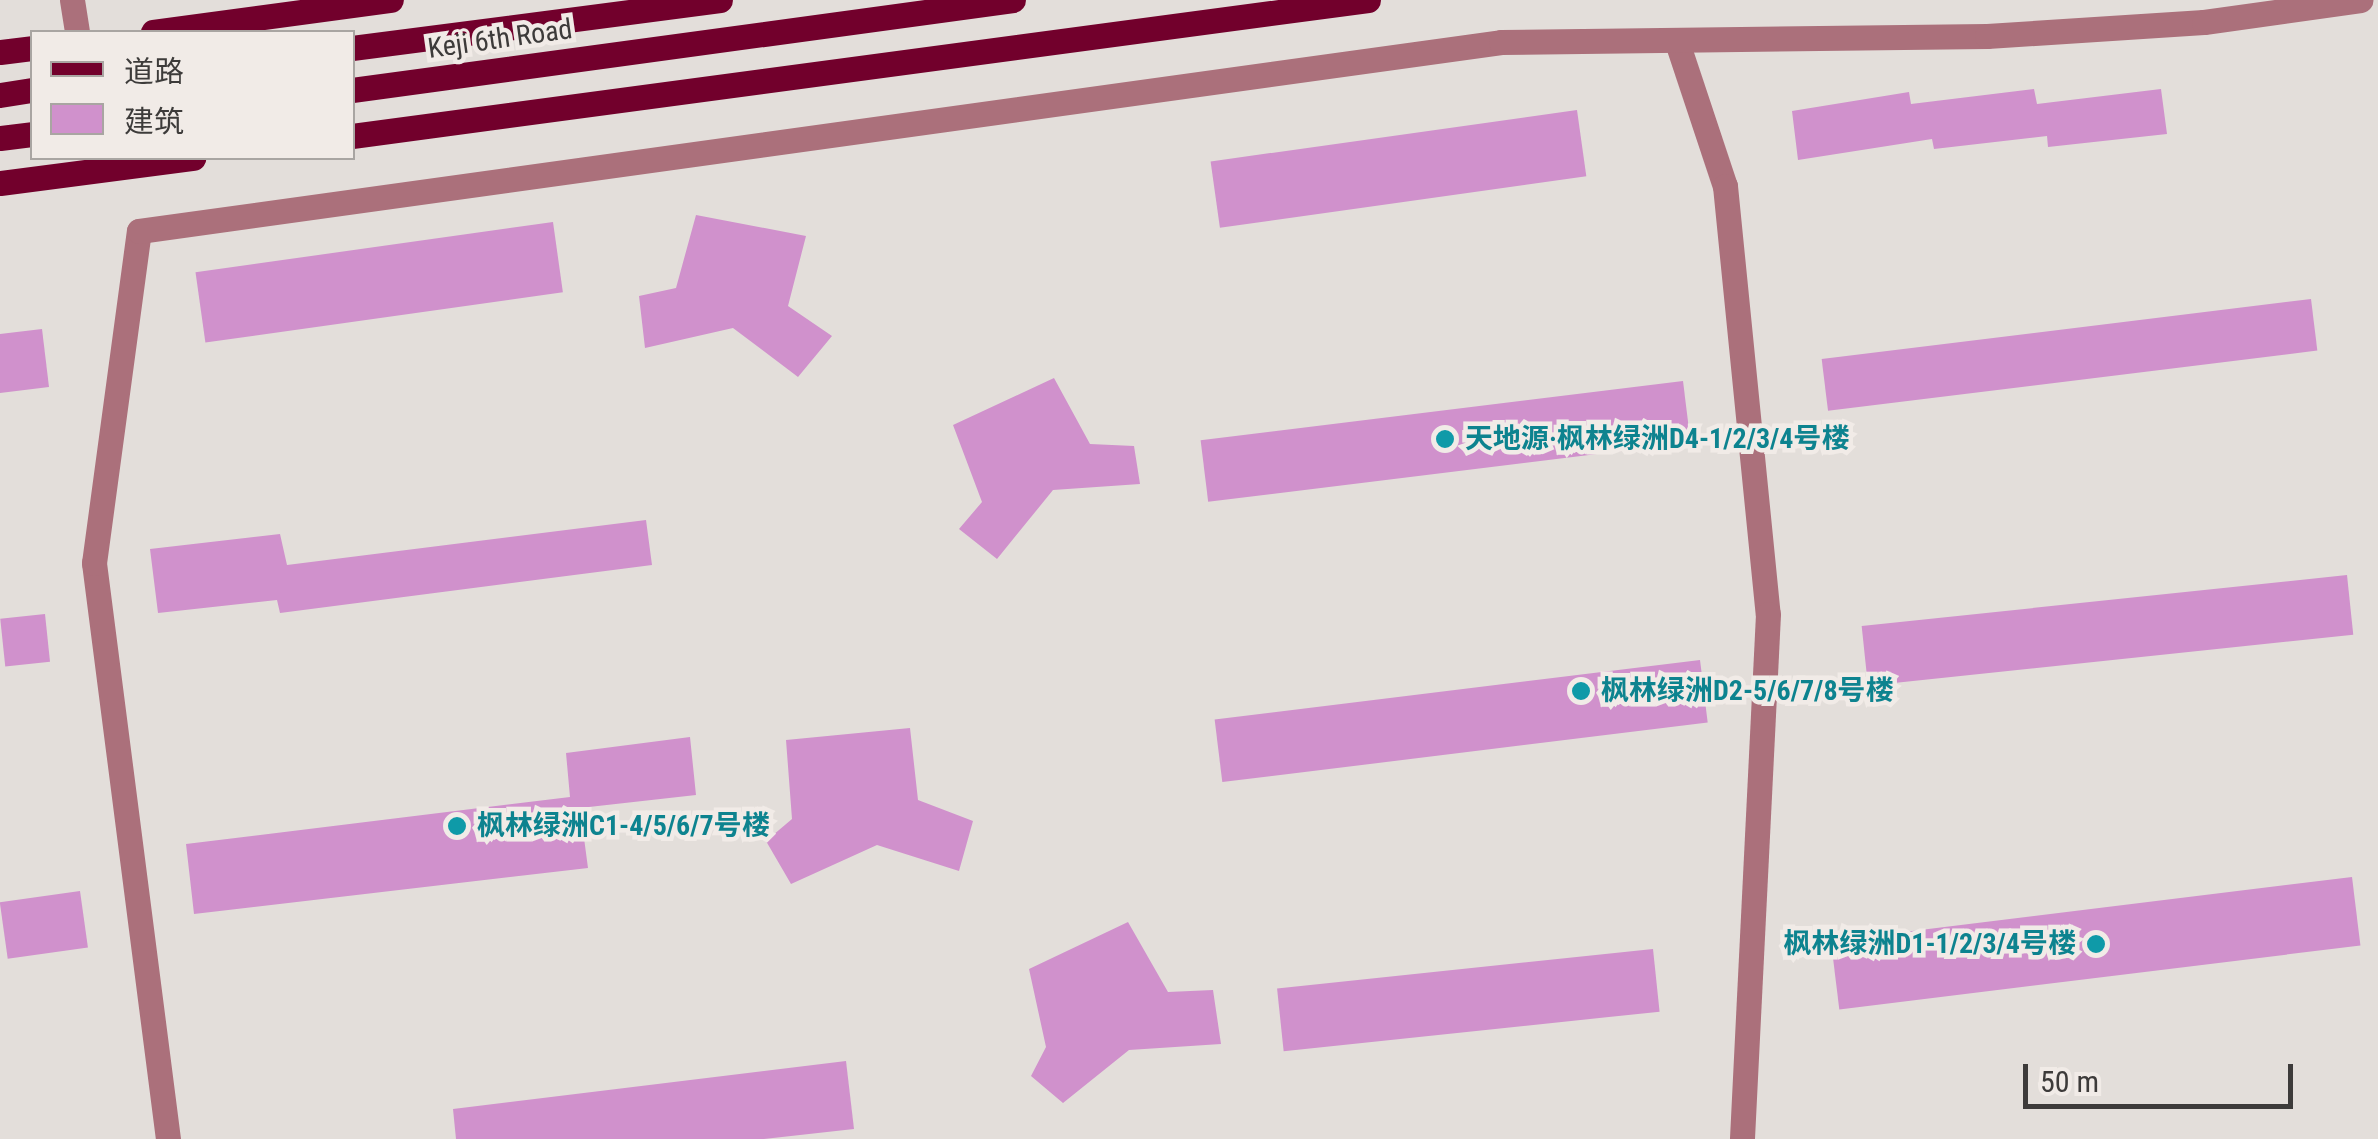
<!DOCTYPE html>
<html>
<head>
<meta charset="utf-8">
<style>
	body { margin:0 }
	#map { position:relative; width:2378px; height:1139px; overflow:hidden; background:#e3deda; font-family:"Roboto Condensed","Noto Sans SC",sans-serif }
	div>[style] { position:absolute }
	.building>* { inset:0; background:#d091cc; transform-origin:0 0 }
	.minor>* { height:25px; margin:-12.5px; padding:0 12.5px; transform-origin:12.5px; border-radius:12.5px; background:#ab707b }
	.major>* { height:25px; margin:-12.5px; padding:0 12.5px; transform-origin:12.5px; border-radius:12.5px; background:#72002c }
	.dots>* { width:28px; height:28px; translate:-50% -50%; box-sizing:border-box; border:5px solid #f1ebe7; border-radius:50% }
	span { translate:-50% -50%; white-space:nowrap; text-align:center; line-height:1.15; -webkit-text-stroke:9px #f1ebe7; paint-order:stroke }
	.street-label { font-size:28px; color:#3d3b3a }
	.culture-label { font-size:28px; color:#0d838f; font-weight:700 }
	.left { translate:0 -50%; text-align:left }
	.right { translate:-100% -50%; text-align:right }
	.legend { position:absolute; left:30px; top:30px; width:325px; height:130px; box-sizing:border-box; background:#f1ebe7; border:2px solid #a9a5a2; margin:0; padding:12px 18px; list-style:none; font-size:30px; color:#3d3b3a }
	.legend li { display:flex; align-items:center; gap:20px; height:50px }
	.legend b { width:50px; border:2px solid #a9a5a2 }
	.scale { position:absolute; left:2023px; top:1064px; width:270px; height:45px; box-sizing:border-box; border:5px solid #3d3b3a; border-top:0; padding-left:12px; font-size:30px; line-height:35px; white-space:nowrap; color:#3d3b3a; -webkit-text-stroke:8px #f1ebe7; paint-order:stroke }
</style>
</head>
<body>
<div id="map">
	<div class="building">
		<i style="clip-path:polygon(2034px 89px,2037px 104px,2161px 89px,2167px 134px,2048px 147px,2047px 136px,1934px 149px,1932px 139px,1798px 160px,1792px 111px,1909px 92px,1911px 104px)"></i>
		<i style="left:1577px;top:110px;width:67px;height:370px;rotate:82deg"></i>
		<i style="clip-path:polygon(696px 215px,806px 236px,788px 306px,832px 336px,798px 377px,733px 328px,645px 348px,639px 296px,676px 288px)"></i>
		<i style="left:553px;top:222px;width:71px;height:361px;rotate:82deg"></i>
		<i style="left:2311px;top:299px;width:52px;height:493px;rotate:83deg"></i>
		<i style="clip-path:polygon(42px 329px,49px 387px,0 393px,0 334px)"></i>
		<i style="clip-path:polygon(1054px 378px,1090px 444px,1134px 446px,1140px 484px,1053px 490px,997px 559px,959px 529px,982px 502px,953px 425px)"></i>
		<i style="left:1683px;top:381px;width:62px;height:486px;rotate:83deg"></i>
		<i style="clip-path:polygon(646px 520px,652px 565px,280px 613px,277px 600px,158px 613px,150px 549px,280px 534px,287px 565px)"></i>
		<i style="left:2347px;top:575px;width:60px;height:488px;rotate:84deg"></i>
		<i style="left:45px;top:614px;width:48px;height:45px;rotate:84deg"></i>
		<i style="left:1700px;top:660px;width:63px;height:489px;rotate:83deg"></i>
		<i style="clip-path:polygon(910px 728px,918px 800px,973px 821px,959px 871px,877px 845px,791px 884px,766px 841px,792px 819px,786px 740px)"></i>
		<i style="clip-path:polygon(690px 737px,696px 795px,580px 808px,588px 868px,194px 914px,186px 844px,570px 797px,566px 753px)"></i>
		<i style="left:2352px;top:877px;width:69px;height:525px;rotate:83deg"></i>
		<i style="left:80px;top:891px;width:57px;height:81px;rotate:82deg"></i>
		<i style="clip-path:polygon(1128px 922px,1168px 992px,1213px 990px,1221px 1044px,1129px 1050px,1063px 1103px,1031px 1076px,1046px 1047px,1029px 969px)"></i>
		<i style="left:1653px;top:949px;width:63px;height:378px;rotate:84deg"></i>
		<i style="clip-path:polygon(846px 1061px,854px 1129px,764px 1139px,456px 1139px,453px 1109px)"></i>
	</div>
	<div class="minor">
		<i style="left:72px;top:0;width:32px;rotate:81deg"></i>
		<i style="left:1677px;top:42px;width:152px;rotate:71.6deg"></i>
		<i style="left:1725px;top:186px;width:430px;rotate:84.3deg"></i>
		<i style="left:1768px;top:614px;width:526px;rotate:92.84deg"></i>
		<i style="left:168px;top:1139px;width:581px;rotate:-97.32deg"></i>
		<i style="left:94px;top:563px;width:335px;rotate:-82.3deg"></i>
		<i style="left:139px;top:231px;width:1375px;rotate:-7.9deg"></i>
		<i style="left:1501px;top:42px;width:486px;rotate:-0.7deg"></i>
		<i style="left:1987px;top:36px;width:217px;rotate:-3.7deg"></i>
		<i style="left:2204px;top:22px;width:158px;rotate:-8deg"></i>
	</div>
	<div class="major">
		<i style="left:153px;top:32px;width:240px;rotate:-7.7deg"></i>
		<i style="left:352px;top:48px;width:371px;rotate:-7.4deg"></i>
		<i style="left:0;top:52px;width:32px;rotate:-7deg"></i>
		<i style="left:352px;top:90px;width:667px;rotate:-7.75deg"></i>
		<i style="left:0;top:95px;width:32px;rotate:-9deg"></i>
		<i style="left:352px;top:136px;width:1025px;rotate:-7.62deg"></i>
		<i style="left:0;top:138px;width:32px;rotate:-7deg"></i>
		<i style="left:0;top:183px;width:195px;rotate:-7.4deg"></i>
	</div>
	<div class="dots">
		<i style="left:1445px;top:439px;background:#0f9aa8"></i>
		<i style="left:1581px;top:691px;background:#0f9aa8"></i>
		<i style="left:457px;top:826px;background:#0f9aa8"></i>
		<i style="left:2096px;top:944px;background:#0f9aa8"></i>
	</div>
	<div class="street-label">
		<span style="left:500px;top:39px;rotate:-8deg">Keji 6th Road</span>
	</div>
	<div class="culture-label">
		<span class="left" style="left:1465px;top:439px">天地源·枫林绿洲D4-1/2/3/4号楼</span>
		<span class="left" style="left:1601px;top:691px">枫林绿洲D2-5/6/7/8号楼</span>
		<span class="left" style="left:477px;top:826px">枫林绿洲C1-4/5/6/7号楼</span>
		<span class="right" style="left:2076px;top:944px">枫林绿洲D1-1/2/3/4号楼</span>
	</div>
	<ul class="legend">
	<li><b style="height:12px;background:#72002c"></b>道路</li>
	<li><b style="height:28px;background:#d091cc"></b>建筑</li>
	</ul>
	<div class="scale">50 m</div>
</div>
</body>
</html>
